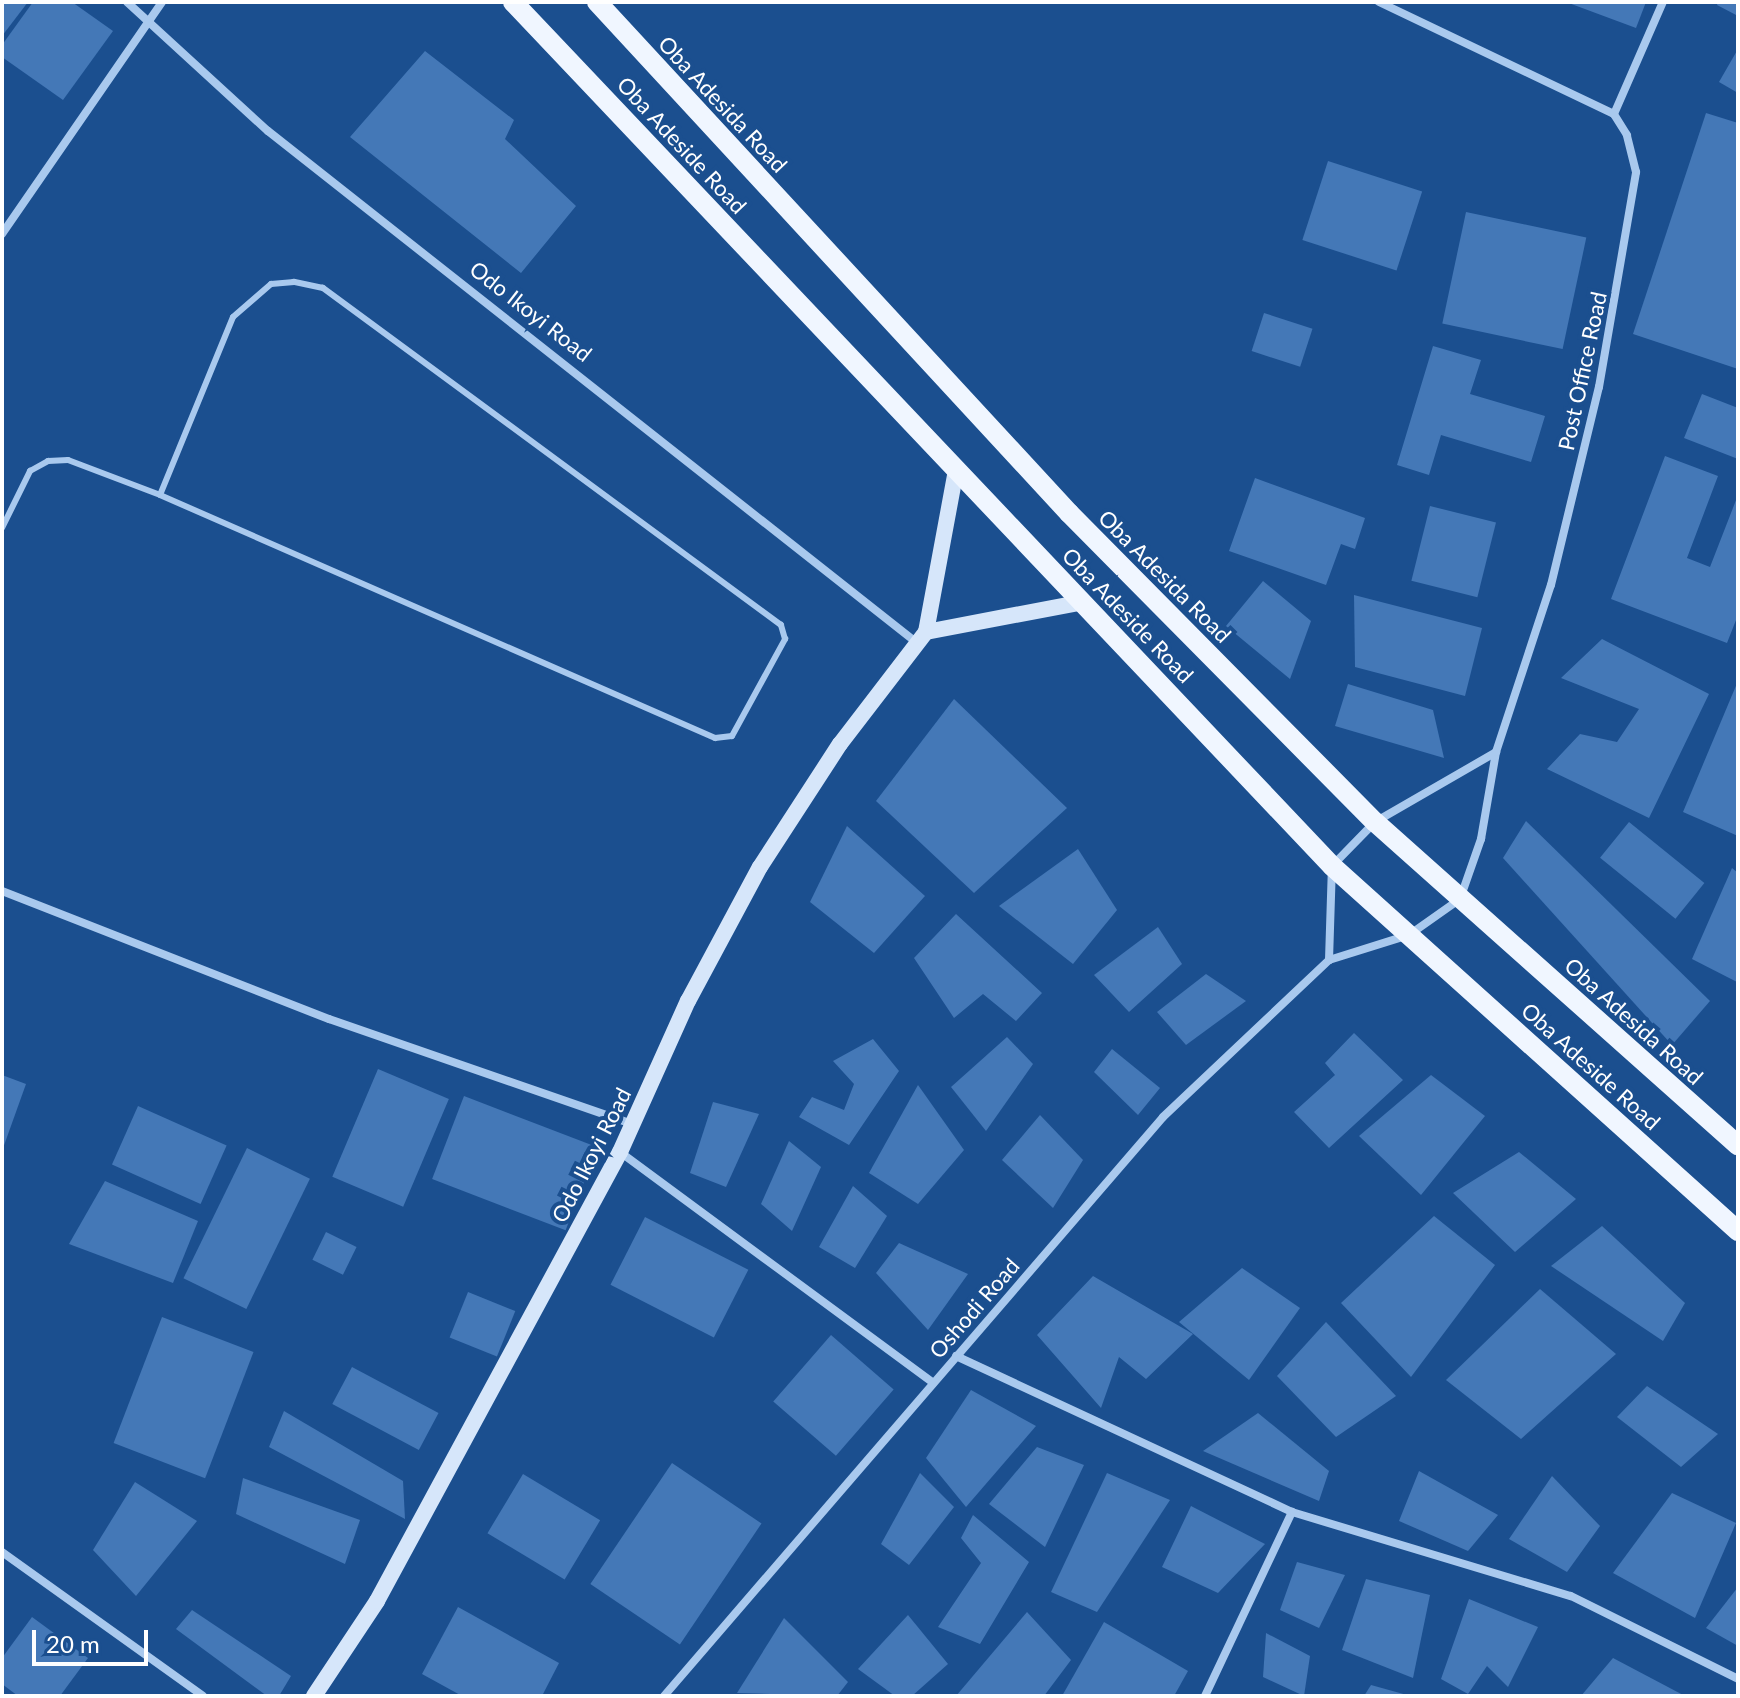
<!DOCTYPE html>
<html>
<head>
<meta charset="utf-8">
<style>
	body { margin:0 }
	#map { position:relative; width:1740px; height:1698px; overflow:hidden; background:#1b4f8f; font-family:Lato,sans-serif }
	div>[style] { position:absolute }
	.building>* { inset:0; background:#4478b7; transform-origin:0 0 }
	.service>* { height:6px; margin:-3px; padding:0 3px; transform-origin:3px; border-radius:3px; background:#a9c9ee }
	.minor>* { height:8px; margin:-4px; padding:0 4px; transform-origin:4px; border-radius:4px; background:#a9c9ee }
	.secondary>* { height:16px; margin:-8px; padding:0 8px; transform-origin:8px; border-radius:8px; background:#d6e6fa }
	.primary>* { height:20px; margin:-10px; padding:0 10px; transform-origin:10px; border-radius:10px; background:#f0f6ff }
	span { translate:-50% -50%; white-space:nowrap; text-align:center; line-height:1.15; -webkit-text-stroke:8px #1b4f8f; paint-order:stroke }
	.street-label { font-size:22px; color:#fff }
	.frame { position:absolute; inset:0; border:4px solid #fff; pointer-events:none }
	.scale { position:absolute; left:32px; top:1630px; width:116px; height:36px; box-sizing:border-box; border:4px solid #fff; border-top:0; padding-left:10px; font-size:24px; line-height:28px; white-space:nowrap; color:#fff; -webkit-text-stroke:6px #1b4f8f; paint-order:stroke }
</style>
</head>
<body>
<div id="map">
	<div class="building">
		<i style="clip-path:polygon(2px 2px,28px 2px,2px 36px)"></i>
		<i style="clip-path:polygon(33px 2px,72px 2px,113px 31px,63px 100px,2px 57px,2px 45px)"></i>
		<i style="clip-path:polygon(1566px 2px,1646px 2px,1636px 28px)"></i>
		<i style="clip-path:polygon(1718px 2px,1738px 2px,1738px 16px,1717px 5px)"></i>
		<i style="clip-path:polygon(1738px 49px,1738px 93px,1719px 82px)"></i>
		<i style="clip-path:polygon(425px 51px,514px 120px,505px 139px,576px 206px,521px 273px,350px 137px)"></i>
		<i style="clip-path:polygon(1706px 113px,1738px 123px,1738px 369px,1633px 334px)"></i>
		<i style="left:1328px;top:161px;width:99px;height:83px;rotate:18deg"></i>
		<i style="left:1466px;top:212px;width:123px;height:114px;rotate:12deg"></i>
		<i style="left:1264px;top:313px;width:51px;height:40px;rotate:18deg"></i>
		<i style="clip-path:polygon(1433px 346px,1481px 360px,1470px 394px,1545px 416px,1531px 462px,1441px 435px,1429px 475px,1397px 465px)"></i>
		<i style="clip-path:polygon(1702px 394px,1738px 408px,1738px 459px,1684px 438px)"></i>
		<i style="clip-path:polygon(1665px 456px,1718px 476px,1687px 558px,1710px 567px,1738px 495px,1738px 615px,1727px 643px,1611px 599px)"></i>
		<i style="clip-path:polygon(1255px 478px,1365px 518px,1355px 549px,1341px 544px,1326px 585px,1229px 551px)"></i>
		<i style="left:1430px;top:506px;width:68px;height:77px;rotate:14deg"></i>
		<i style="clip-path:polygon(1263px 581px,1311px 621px,1290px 679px,1226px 626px)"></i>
		<i style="clip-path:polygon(1354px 595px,1482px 628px,1465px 696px,1355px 667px)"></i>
		<i style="clip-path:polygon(1602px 639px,1709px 694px,1649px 818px,1547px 769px,1580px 734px,1617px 742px,1639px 709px,1561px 678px)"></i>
		<i style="clip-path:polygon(1738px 681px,1738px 836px,1683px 812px)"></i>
		<i style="clip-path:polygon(1348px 684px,1433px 710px,1444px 758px,1335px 726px)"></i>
		<i style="clip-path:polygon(954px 699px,1067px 808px,974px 893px,876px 801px)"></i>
		<i style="clip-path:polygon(1526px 821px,1710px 1001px,1672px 1045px,1503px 858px)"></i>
		<i style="left:1629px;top:822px;width:97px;height:46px;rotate:39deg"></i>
		<i style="clip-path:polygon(847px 826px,925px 896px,874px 953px,810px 902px)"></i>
		<i style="clip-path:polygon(1078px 849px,1117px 910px,1073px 964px,999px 906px)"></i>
		<i style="clip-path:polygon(1732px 868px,1738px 873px,1737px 982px,1692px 959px)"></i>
		<i style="clip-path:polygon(956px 914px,1042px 993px,1016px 1021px,983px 994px,954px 1018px,914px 958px)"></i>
		<i style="clip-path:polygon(1158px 927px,1182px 964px,1129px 1012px,1094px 975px)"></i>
		<i style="clip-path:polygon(1206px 974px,1246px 1001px,1186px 1045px,1157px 1012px)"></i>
		<i style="clip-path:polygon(1354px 1033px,1403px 1080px,1329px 1148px,1294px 1112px,1335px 1075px,1325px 1063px)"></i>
		<i style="clip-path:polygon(1007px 1037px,1033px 1064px,986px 1131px,951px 1087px)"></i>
		<i style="clip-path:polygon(873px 1039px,899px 1071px,849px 1145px,799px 1117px,812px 1097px,844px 1110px,854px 1084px,833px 1061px)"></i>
		<i style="clip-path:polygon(1112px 1049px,1160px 1088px,1138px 1115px,1094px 1072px)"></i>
		<i style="left:378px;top:1069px;width:77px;height:117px;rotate:23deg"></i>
		<i style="clip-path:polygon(2px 1075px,26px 1084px,2px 1151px)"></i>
		<i style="clip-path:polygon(1431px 1075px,1485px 1116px,1421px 1195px,1359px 1136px)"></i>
		<i style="clip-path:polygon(918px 1085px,964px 1150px,918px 1204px,869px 1173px)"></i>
		<i style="left:464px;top:1096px;width:143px;height:89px;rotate:21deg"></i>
		<i style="clip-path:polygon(713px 1102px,759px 1114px,726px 1187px,690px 1173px)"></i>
		<i style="left:138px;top:1106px;width:97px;height:64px;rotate:24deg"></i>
		<i style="clip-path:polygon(1040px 1115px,1083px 1160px,1053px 1208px,1002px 1160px)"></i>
		<i style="clip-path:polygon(789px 1141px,821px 1167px,792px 1231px,761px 1204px)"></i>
		<i style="left:247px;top:1148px;width:70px;height:145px;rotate:26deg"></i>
		<i style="clip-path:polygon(1519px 1152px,1576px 1199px,1515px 1252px,1453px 1193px)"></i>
		<i style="clip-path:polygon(105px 1181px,198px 1221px,173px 1283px,69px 1244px)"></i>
		<i style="clip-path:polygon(853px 1186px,887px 1216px,855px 1268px,819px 1247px)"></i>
		<i style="clip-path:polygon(1434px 1216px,1495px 1265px,1411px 1377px,1341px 1303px)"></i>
		<i style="left:645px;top:1217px;width:116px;height:76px;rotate:27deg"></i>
		<i style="clip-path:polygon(1602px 1226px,1685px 1303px,1663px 1341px,1551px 1266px)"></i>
		<i style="left:326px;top:1232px;width:34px;height:31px;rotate:26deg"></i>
		<i style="clip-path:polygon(899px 1243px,968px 1274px,928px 1330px,876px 1273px)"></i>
		<i style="clip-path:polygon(1242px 1268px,1300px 1308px,1249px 1380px,1179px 1322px)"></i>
		<i style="clip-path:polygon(1093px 1276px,1193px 1334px,1146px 1379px,1119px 1357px,1101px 1408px,1037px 1335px)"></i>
		<i style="clip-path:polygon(1540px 1289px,1616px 1354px,1521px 1439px,1446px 1380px)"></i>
		<i style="left:468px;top:1292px;width:51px;height:49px;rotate:22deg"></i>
		<i style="left:162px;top:1317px;width:98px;height:135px;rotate:21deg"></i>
		<i style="clip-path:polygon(1326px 1322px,1396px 1396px,1336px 1437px,1277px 1376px)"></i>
		<i style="left:831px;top:1335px;width:83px;height:88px;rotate:41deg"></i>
		<i style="left:352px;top:1367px;width:98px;height:42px;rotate:28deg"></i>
		<i style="clip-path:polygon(1647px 1386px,1718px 1434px,1681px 1467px,1617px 1417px)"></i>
		<i style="clip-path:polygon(971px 1390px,1036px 1426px,966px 1507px,926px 1458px)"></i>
		<i style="clip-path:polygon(284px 1411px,403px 1481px,405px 1519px,269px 1447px)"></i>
		<i style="clip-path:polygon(1258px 1413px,1329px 1471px,1319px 1501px,1203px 1451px)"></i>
		<i style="clip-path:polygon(1037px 1447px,1084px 1465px,1045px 1547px,989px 1504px)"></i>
		<i style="left:672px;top:1463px;width:108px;height:146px;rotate:34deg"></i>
		<i style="clip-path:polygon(1419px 1471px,1498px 1515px,1468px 1551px,1399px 1521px)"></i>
		<i style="clip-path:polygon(920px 1473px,954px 1507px,909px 1565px,881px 1544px)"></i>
		<i style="clip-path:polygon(1107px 1473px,1170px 1500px,1097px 1612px,1051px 1592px)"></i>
		<i style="left:523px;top:1474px;width:90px;height:69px;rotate:31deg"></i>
		<i style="clip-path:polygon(1552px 1476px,1600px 1526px,1567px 1572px,1509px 1539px)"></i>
		<i style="clip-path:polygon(243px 1478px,360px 1520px,345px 1564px,236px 1514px)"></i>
		<i style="clip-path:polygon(135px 1482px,197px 1521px,136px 1596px,93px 1550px)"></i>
		<i style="clip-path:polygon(1672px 1493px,1736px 1523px,1695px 1618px,1613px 1573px)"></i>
		<i style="clip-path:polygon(1191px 1506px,1265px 1544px,1218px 1593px,1162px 1567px)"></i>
		<i style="clip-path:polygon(973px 1515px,1029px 1562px,980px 1644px,938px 1627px,981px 1563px,961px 1538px)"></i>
		<i style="clip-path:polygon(1297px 1562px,1345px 1575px,1319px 1628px,1280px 1610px)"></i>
		<i style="clip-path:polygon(1366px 1579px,1430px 1595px,1413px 1678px,1342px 1650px)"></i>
		<i style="clip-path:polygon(1738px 1587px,1738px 1646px,1706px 1628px)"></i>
		<i style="clip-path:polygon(1469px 1599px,1538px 1627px,1508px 1687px,1487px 1666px,1468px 1694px,1441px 1679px)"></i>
		<i style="clip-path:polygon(458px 1607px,559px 1663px,542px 1696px,462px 1696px,422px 1674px)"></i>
		<i style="clip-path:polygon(192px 1610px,291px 1676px,279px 1696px,267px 1696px,176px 1629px)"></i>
		<i style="clip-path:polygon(1027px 1612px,1071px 1660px,1044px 1696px,956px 1696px)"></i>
		<i style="clip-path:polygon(908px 1615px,948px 1664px,912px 1696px,895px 1696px,858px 1669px)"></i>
		<i style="clip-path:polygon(32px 1617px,88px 1658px,60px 1696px,18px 1696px,2px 1684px,2px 1658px)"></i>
		<i style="clip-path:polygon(784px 1618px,848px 1682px,837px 1696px,737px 1693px)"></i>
		<i style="clip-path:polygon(1104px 1622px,1188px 1671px,1174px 1696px,1062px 1696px)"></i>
		<i style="clip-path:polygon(1266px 1633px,1310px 1656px,1304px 1696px,1263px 1677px)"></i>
		<i style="clip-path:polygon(1613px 1658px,1685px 1696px,1581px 1696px)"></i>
		<i style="clip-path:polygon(1371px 1685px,1407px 1695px,1407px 1696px,1364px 1696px)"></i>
	</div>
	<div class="service">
		<i style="left:2px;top:528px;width:64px;rotate:-63.8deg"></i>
		<i style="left:30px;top:471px;width:21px;rotate:-29deg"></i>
		<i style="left:48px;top:461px;width:20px;rotate:-3deg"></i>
		<i style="left:68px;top:460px;width:98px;rotate:20.8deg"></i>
		<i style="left:160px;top:495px;width:606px;rotate:23.65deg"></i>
		<i style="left:715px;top:738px;width:17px;rotate:-7deg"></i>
		<i style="left:732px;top:736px;width:111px;rotate:-61.3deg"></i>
		<i style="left:785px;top:639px;width:15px;rotate:-106deg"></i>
		<i style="left:781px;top:625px;width:569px;rotate:-143.65deg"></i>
		<i style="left:323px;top:288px;width:30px;rotate:-168deg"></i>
		<i style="left:294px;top:282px;width:23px;rotate:175deg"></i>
		<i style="left:271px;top:284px;width:50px;rotate:139deg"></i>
		<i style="left:233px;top:317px;width:192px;rotate:112.3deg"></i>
	</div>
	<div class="minor">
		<i style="left:127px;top:2px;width:191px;rotate:42.5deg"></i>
		<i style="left:268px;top:131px;width:827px;rotate:38.27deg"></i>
		<i style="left:1379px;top:2px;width:260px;rotate:25.5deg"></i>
		<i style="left:2px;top:234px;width:282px;rotate:-55.4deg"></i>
		<i style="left:2px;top:891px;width:351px;rotate:21.4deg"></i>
		<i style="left:329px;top:1019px;width:322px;rotate:19.1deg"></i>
		<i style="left:1329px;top:960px;width:94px;rotate:-88.2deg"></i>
		<i style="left:1332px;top:866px;width:62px;rotate:-45.7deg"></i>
		<i style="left:1375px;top:822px;width:140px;rotate:-30deg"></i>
		<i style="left:620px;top:1152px;width:389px;rotate:36.4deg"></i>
		<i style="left:956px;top:1356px;width:370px;rotate:24.9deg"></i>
		<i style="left:1292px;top:1512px;width:291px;rotate:16.8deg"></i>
		<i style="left:1571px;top:1596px;width:186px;rotate:26.4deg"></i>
		<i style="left:2px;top:1552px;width:247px;rotate:35.6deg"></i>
		<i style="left:664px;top:1696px;width:764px;rotate:-49.24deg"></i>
		<i style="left:1163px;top:1117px;width:228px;rotate:-43.4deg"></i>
		<i style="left:1329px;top:960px;width:84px;rotate:-17.4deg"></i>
		<i style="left:1409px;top:935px;width:62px;rotate:-35.2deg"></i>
		<i style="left:1460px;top:899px;width:64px;rotate:-70.7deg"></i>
		<i style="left:1481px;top:839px;width:88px;rotate:-80.2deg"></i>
		<i style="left:1496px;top:752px;width:176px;rotate:-71.8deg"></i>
		<i style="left:1551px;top:585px;width:204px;rotate:-76.4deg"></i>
		<i style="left:1599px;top:387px;width:218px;rotate:-80.2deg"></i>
		<i style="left:1636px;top:172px;width:38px;rotate:-104deg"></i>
		<i style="left:1627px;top:135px;width:25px;rotate:-122deg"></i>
		<i style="left:1614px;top:114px;width:122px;rotate:-66.4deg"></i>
		<i style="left:1205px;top:1696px;width:204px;rotate:-64.7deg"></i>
	</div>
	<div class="secondary">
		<i style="left:926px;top:632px;width:160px;rotate:-10.8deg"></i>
		<i style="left:314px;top:1696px;width:114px;rotate:-56.4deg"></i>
		<i style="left:377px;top:1601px;width:511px;rotate:-61.58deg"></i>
		<i style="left:620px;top:1152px;width:166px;rotate:-65.8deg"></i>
		<i style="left:688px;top:1001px;width:152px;rotate:-61.8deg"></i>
		<i style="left:760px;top:867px;width:147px;rotate:-57deg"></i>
		<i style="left:840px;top:744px;width:141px;rotate:-52.5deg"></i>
		<i style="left:926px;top:632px;width:165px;rotate:-79.5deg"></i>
	</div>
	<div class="primary">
		<i style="left:513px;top:2px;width:1190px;rotate:46.53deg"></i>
		<i style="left:1332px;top:866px;width:546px;rotate:41.96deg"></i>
		<i style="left:597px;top:2px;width:696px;rotate:47.27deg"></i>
		<i style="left:1069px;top:513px;width:435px;rotate:45.3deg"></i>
		<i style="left:1375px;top:822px;width:486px;rotate:41.7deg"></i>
	</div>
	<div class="street-label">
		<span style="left:723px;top:104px;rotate:47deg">Oba Adesida Road</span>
		<span style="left:682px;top:145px;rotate:47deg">Oba Adeside Road</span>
		<span style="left:531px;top:311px;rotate:38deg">Odo Ikoyi Road</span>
		<span style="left:1582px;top:371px;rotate:-78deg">Post Office Road</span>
		<span style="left:1165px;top:576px;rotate:45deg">Oba Adesida Road</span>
		<span style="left:1128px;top:615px;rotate:46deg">Oba Adeside Road</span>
		<span style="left:1634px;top:1021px;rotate:42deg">Oba Adesida Road</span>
		<span style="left:1591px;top:1066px;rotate:42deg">Oba Adeside Road</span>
		<span style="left:591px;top:1155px;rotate:-63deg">Odo Ikoyi Road</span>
		<span style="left:974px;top:1308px;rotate:-49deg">Oshodi Road</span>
	</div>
	<div class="frame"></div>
	<div class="scale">20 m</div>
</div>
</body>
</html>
